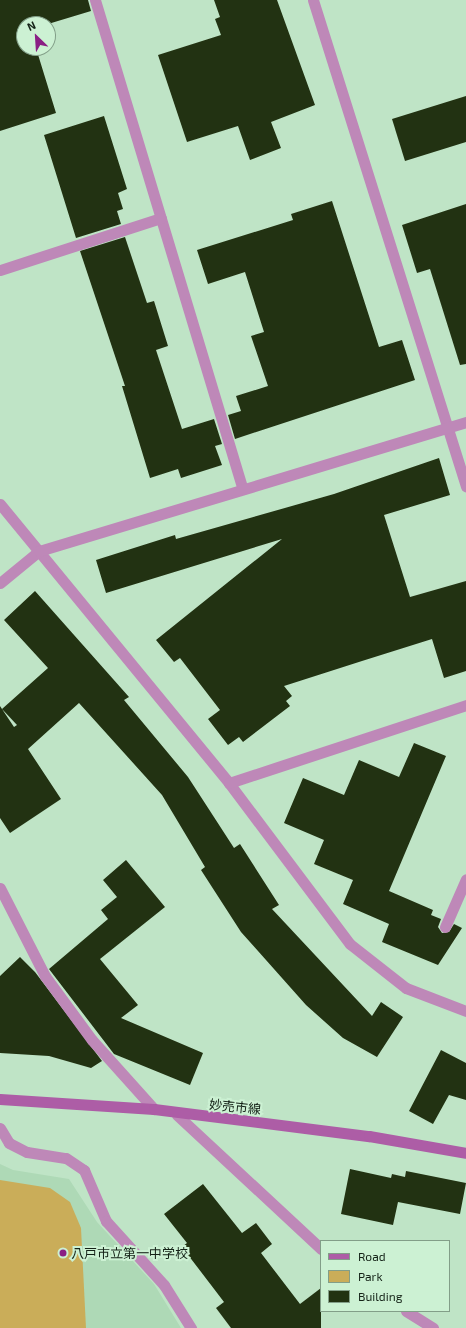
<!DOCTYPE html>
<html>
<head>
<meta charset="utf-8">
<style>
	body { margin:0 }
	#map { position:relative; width:466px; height:1328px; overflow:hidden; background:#bfe4c6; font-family:"Exo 2","Noto Sans JP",sans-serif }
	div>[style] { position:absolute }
	.built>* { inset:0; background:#aed9b6 }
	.green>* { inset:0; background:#caad59 }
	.building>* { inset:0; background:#223212 }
	.service>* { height:11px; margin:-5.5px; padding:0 5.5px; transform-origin:5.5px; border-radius:5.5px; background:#be88b8 }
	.minor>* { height:11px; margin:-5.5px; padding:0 5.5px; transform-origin:5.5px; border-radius:5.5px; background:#be88b8 }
	.secondary>* { height:11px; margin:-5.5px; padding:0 5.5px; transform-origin:5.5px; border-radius:5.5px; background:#ad5da6 }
	.dots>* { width:11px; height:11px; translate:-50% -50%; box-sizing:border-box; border:2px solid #ccf1d3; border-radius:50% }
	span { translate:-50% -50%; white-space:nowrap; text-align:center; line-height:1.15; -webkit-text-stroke:4px #ccf1d3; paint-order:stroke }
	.street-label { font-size:13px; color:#142217 }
	.poi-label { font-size:13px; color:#142217 }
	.left { translate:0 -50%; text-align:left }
	.legend { position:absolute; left:320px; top:1240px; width:130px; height:72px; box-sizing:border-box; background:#ccf1d3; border:1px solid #829e88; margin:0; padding:5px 7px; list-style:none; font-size:12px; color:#142217 }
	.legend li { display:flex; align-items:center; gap:8px; height:20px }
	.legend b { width:20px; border:1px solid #829e88 }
	.north { position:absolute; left:16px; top:16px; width:40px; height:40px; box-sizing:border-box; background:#ccf1d3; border:1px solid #829e88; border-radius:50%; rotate:335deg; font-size:11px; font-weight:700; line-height:16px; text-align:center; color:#142217 }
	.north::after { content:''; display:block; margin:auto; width:14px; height:18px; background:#8a1f84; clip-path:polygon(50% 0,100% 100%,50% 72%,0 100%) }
</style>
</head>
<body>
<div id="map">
	<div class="built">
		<i style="clip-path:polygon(0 1164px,13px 1170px,69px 1179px,97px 1222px,154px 1284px,181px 1328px,0 1328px)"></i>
	</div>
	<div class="green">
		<i style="clip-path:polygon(0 1180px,50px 1188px,70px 1202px,81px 1228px,86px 1328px,0 1328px)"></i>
	</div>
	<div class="building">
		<i style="clip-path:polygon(0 0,88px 0,91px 11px,48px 24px,24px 24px,24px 48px,36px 48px,56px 113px,0 131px)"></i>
		<i style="clip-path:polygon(214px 0,277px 0,315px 105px,271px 122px,281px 148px,250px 160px,238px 126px,187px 142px,158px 55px,221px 35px,215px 19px,220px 17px)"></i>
		<i style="clip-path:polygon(466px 96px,466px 142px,405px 161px,392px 119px)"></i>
		<i style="clip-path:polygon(104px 116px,127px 189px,118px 193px,123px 209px,117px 211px,121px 224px,76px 238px,44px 135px)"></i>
		<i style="clip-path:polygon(332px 201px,379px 347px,402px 340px,415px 380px,235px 439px,228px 415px,241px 411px,236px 396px,268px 386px,251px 336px,264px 332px,245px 272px,208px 284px,197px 250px,293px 220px,291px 214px)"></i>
		<i style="clip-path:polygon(466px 204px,466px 364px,460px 365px,430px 269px,417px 273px,402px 225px)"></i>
		<i style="clip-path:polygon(125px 237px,147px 303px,154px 301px,168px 346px,156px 350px,182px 429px,214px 419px,222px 444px,215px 446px,222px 465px,181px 478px,178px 469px,150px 478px,122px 386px,125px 386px,80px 251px)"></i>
		<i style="clip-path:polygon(439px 458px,450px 495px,384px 515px,410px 597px,466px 581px,466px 671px,444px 678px,432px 639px,362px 661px,284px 686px,292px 696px,286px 701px,290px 706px,243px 742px,239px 737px,228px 745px,208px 719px,220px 710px,180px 658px,174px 662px,156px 640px,282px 539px,106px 593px,96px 560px,175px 535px,176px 539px,334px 494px)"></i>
		<i style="clip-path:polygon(35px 591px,129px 697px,124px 700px,188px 777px,234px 848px,240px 844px,279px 905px,272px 909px,372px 1016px,381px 1002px,403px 1017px,377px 1057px,343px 1038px,306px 1005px,241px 932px,201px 870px,205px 867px,162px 795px,79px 703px,28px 749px,61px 799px,10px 833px,0 818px,0 706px,14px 727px,17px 725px,2px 709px,48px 668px,4px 620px)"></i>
		<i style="clip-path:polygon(414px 743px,446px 756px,389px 891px,433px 910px,431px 915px,441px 919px,438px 927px,442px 933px,449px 932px,454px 924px,462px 928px,438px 965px,382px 942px,389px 924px,343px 904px,353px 880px,314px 864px,324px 840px,284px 823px,303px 778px,344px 795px,359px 760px,399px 777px)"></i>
		<i style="clip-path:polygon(126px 860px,165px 907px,100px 959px,138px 1005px,121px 1018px,203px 1053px,190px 1085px,114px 1054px,49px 969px,108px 919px,101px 910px,117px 897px,103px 880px)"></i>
		<i style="clip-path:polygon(20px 957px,35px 972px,102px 1061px,91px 1068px,49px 1056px,0 1053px,0 976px)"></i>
		<i style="clip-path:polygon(441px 1050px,466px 1063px,466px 1100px,449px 1095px,433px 1124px,409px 1111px)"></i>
		<i style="clip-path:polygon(350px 1169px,391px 1178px,392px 1174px,405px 1177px,406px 1171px,466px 1183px,460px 1214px,398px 1202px,393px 1225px,341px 1214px)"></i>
		<i style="clip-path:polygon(203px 1184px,242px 1233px,256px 1223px,272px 1244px,261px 1253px,300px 1304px,321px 1288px,321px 1328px,231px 1328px,216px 1308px,224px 1302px,182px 1247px,187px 1243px,164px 1214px)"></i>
	</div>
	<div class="service">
		<i style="left:445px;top:927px;width:52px;rotate:-66.4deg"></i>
		<i style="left:0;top:1128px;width:17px;rotate:59deg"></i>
		<i style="left:9px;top:1143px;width:20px;rotate:27deg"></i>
		<i style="left:27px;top:1152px;width:39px;rotate:9deg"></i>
		<i style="left:66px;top:1158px;width:22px;rotate:34deg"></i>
		<i style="left:84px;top:1170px;width:56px;rotate:66.7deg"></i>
		<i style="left:106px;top:1221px;width:86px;rotate:47.8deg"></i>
		<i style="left:164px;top:1285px;width:51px;rotate:57.9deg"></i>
	</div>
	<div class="minor">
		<i style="left:95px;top:0;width:509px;rotate:73.2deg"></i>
		<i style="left:313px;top:0;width:510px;rotate:72.53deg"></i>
		<i style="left:0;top:270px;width:169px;rotate:-17.9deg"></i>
		<i style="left:0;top:504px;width:361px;rotate:50.6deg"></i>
		<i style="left:229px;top:783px;width:201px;rotate:53.1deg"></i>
		<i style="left:350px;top:944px;width:71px;rotate:38.2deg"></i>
		<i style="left:406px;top:988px;width:64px;rotate:21deg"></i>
		<i style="left:0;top:583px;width:50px;rotate:-39.4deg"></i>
		<i style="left:39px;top:551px;width:446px;rotate:-16.8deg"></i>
		<i style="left:229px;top:783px;width:250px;rotate:-18.2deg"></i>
		<i style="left:0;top:888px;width:99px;rotate:62.9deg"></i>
		<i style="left:45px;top:976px;width:79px;rotate:53.7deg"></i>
		<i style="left:92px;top:1040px;width:93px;rotate:48.1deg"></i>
		<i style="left:177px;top:1115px;width:197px;rotate:42.9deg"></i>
		<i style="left:406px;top:1311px;width:32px;rotate:32deg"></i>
	</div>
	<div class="secondary">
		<i style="left:0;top:1099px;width:154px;rotate:3.7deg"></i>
		<i style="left:154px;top:1109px;width:217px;rotate:7.2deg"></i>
		<i style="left:369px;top:1136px;width:98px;rotate:9.9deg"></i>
	</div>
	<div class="dots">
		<i style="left:63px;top:1253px;background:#8a1f84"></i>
	</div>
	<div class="street-label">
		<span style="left:235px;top:1107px;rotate:6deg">妙売市線</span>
	</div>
	<div class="poi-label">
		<span class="left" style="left:71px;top:1253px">八戸市立第一中学校</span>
	</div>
	<ul class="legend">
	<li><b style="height:5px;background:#ad5da6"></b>Road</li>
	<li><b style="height:11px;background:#caad59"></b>Park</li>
	<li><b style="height:11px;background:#223212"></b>Building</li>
	</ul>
	<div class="north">N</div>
</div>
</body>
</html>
